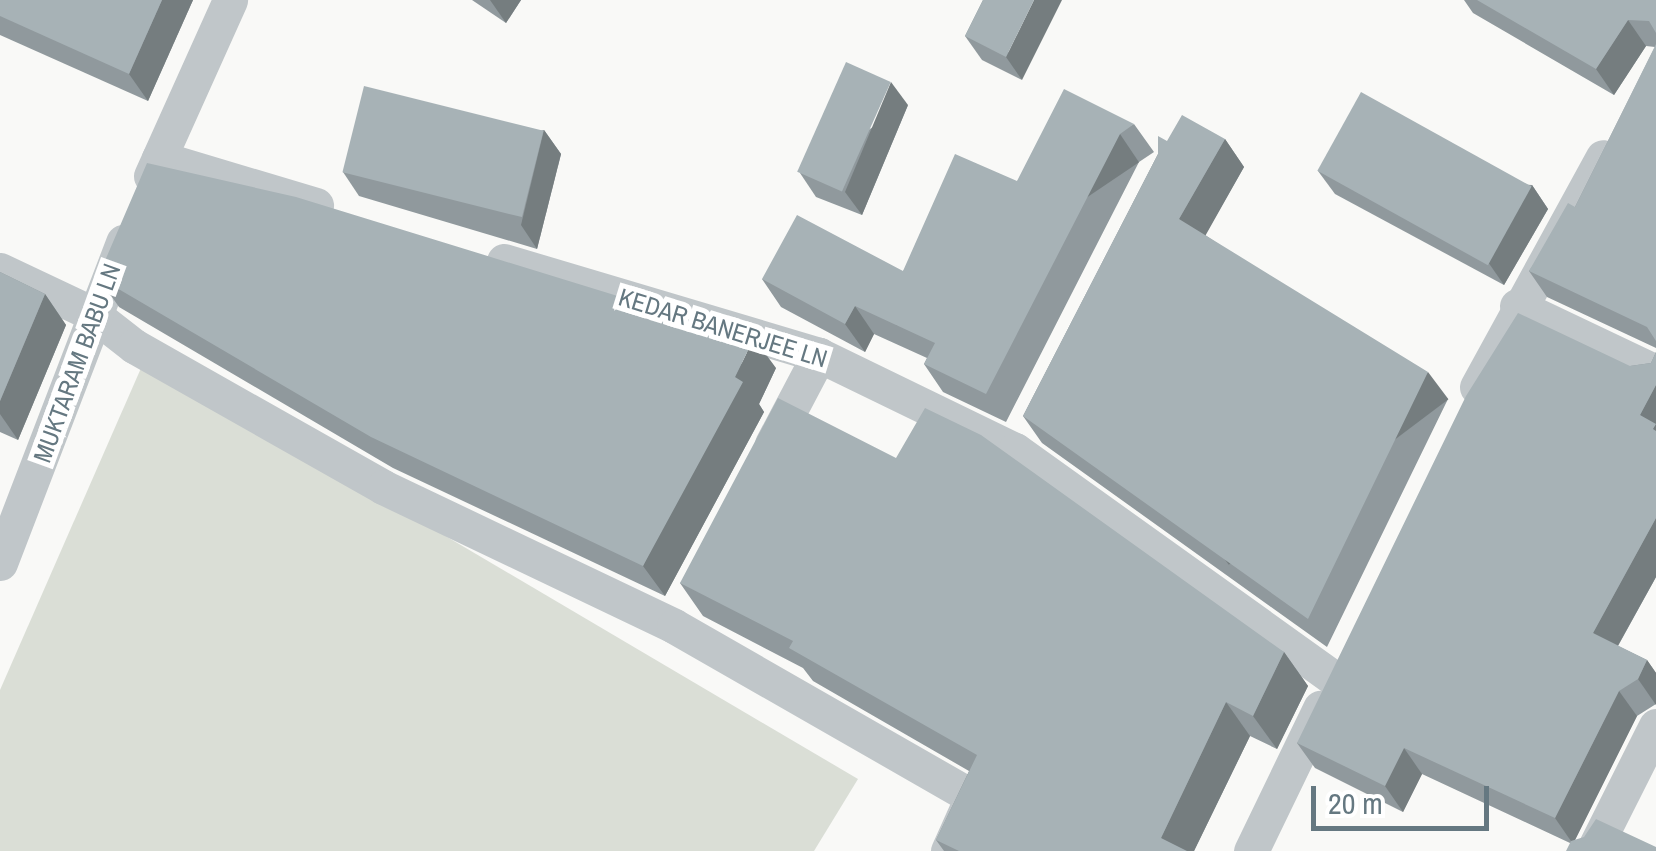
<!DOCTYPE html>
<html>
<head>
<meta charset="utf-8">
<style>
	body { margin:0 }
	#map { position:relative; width:1656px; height:851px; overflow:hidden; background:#f9f9f7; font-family:"Archivo Narrow",sans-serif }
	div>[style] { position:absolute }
	.green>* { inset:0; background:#daded6 }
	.service>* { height:35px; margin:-17.5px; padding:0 17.5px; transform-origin:17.5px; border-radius:17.5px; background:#c0c6c9 }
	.wall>* { inset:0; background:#90999d }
	.shaded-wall>* { inset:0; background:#757d7f; transform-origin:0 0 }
	.building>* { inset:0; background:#a7b2b6; transform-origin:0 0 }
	span { translate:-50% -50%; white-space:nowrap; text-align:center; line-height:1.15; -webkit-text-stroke:10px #fff; paint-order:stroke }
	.street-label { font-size:25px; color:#657881 }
	.scale { position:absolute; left:1311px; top:786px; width:178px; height:45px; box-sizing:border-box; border:5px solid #657881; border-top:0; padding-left:12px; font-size:30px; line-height:35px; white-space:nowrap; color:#657881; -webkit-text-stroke:8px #fff; paint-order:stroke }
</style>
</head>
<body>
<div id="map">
	<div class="green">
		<i style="clip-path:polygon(145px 359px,858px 779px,814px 851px,0 851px,0 690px)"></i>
	</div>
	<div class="service">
		<i style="left:159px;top:158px;width:164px;rotate:16.7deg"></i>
		<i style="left:151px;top:176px;width:193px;rotate:-65.8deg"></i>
		<i style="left:504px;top:261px;width:329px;rotate:16.6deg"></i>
		<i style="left:819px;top:355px;width:218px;rotate:25.9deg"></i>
		<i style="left:1015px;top:450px;width:392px;rotate:35.6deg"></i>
		<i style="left:0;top:270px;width:103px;rotate:25.3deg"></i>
		<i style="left:93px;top:314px;width:52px;rotate:38deg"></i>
		<i style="left:134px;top:346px;width:286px;rotate:29.5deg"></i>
		<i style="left:383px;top:487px;width:322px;rotate:25.5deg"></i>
		<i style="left:674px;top:626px;width:344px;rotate:29.8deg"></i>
		<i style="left:972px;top:797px;width:59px;rotate:114deg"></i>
		<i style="left:1517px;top:306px;width:154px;rotate:25.4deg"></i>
		<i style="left:1477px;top:387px;width:262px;rotate:-61.3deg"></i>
		<i style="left:772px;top:444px;width:101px;rotate:-62.2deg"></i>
		<i style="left:0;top:563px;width:344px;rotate:-69deg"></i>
		<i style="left:1251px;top:851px;width:159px;rotate:-64.2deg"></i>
		<i style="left:1593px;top:851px;width:140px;rotate:-63.3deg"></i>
	</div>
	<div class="wall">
		<i style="clip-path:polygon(0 0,193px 0,148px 101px,0 35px)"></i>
		<i style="clip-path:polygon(472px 0,521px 0,506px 23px)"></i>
		<i style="clip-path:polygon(983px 0,1022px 80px,982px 60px,965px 36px)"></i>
		<i style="clip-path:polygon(1464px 0,1656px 0,1656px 348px,1547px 297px,1529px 271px,1575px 207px,1655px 47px,1646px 46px,1614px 95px,1473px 13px)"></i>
		<i style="clip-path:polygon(908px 105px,862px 215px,816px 197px,800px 173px)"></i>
		<i style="clip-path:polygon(1134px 124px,1154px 152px,1139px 162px,1006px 422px,943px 392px,924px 364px,927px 358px,874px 334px,865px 352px,781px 307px,762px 279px,903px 271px,1017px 181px)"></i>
		<i style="clip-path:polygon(544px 130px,561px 154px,537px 249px,359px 196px,343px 172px)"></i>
		<i style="clip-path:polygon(1225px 139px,1244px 167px,1205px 235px,1448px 399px,1327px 647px,1042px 443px,1023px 416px,1158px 154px,1167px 141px)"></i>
		<i style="clip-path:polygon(1318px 171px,1532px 185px,1548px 209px,1504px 285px,1335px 194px)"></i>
		<i style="clip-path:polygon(0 272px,45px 294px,66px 325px,18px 440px,0 432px)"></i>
		<i style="clip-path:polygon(98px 277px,776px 368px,759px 404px,764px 412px,665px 596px,393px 468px,119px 307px)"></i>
		<i style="clip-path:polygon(1656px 352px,1656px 577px,1618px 646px,1647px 660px,1656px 673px,1656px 704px,1637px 716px,1575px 840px,1656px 847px,1570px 843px,1422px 774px,1403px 812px,1315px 768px,1297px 743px,1630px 366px,1651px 363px)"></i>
		<i style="clip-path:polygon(896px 458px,1284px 652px,1308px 686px,1277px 749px,1250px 736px,1194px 851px,944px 851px,936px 840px,969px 771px,813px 681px,803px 668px,703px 616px,680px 583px)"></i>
	</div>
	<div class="shaded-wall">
		<i style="clip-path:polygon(162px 0,193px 0,148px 101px,129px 74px)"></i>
		<i style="clip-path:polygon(490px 0,521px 0,506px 23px)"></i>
		<i style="clip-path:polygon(1034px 0,1062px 0,1022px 80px,1006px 57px)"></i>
		<i style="clip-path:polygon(1628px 20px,1646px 46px,1614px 95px,1596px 69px)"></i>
		<i style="clip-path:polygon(891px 82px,908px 105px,862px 215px,845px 192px)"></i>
		<i style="clip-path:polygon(544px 130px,561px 154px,537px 249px,521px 225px)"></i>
		<i style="left:1120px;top:134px;width:34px;height:292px;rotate:56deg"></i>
		<i style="clip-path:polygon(1225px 139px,1244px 167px,1199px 247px,1179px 219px)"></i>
		<i style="clip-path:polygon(1532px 185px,1548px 209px,1504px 285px,1488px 262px)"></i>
		<i style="clip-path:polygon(45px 294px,66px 325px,18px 440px,0 414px,0 401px)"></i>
		<i style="clip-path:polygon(855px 306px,874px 334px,865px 352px,845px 324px)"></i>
		<i style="clip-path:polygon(754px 338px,776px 368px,759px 404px,764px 412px,665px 596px,643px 566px)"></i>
		<i style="left:1428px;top:372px;width:34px;height:275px;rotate:53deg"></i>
		<i style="clip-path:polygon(1656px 385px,1656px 438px,1640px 415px)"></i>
		<i style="clip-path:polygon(1656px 518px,1656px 577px,1611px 658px,1593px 633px)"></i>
		<i style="clip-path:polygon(1284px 652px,1308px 686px,1277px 749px,1253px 716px)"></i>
		<i style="clip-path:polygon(1647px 660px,1656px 673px,1656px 705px,1638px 679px)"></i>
		<i style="clip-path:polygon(1619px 691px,1637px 716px,1573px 844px,1555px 818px)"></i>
		<i style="clip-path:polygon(1226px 702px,1250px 736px,1194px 851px,1170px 851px,1161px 838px)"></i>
		<i style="clip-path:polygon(1404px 748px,1422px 774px,1403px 812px,1385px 786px)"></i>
	</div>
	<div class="building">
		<i style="clip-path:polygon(0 0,162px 0,129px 74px,0 16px)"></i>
		<i style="clip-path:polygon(983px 0,1034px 0,1006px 57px,965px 36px)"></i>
		<i style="clip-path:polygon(1477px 0,1656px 0,1656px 33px,1649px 21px,1628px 20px,1596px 69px)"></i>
		<i style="clip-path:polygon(1656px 44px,1656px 341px,1647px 327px,1529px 271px,1568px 203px,1575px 207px)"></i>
		<i style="left:846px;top:62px;width:49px;height:120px;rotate:24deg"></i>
		<i style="left:364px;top:86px;width:185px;height:89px;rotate:14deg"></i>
		<i style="clip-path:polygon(1064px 89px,1134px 124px,1120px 134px,986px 394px,924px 364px,935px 343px,855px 306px,845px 324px,762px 279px,797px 215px,903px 271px,955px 154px,1017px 181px)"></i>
		<i style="left:1361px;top:92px;width:195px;height:90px;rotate:29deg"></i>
		<i style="clip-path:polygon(1182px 115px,1225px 139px,1179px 219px,1428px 372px,1308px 619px,1023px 416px,1158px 154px,1158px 136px,1167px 141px)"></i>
		<i style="clip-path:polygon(147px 163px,296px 197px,754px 338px,735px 377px,743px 382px,643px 566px,371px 437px,98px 277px)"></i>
		<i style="clip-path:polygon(0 272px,45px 294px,0 401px)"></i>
		<i style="clip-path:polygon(1518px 313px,1630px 366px,1651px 363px,1656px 352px,1656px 385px,1640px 415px,1656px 424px,1653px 429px,1656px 431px,1656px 518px,1593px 633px,1647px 660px,1638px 679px,1619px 691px,1555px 818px,1404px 748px,1385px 786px,1297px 743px,1466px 396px)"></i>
		<i style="clip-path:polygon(778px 398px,896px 458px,925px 408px,981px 435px,1284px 652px,1253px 716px,1226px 702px,1161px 838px,1187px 851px,959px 851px,936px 840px,977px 755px,789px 648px,793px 641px,680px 583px)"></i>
		<i style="clip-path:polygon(1596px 819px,1656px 847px,1656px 851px,1566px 851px,1571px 841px,1584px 837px)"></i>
	</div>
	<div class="street-label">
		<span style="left:723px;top:328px;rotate:17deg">KEDAR BANERJEE LN</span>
		<span style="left:77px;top:363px;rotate:-70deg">MUKTARAM BABU LN</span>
	</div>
	<div class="scale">20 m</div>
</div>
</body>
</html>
